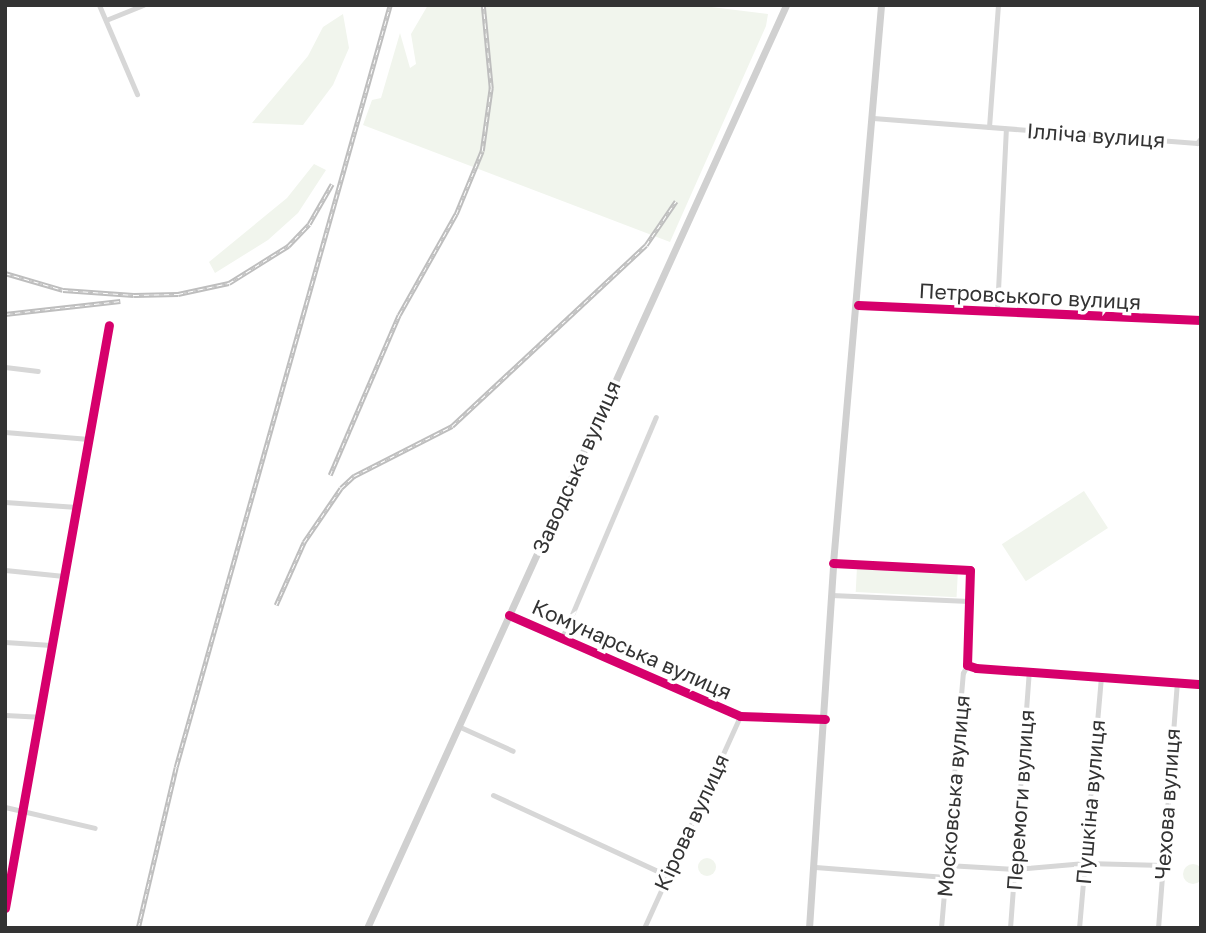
<!DOCTYPE html>
<html>
<head>
<meta charset="utf-8">
<style>
	body { margin:0 }
	#map { position:relative; width:1206px; height:933px; overflow:hidden; background:#fff; font-family:"Golos Text",sans-serif }
	div>[style] { position:absolute }
	.green>* { inset:0; background:#f1f5ed; transform-origin:0 0 }
	.round { border-radius:50% }
	.street>* { height:5px; margin:-2.5px; padding:0 2.5px; transform-origin:2.5px; border-radius:2.5px; background:#d7d7d7 }
	.secondary>* { height:7px; margin:-3.5px; padding:0 3.5px; transform-origin:3.5px; border-radius:3.5px; background:#d0d0d0 }
	.rail>* { height:4.5px; margin-top:-2.25px; transform-origin:0; background:repeating-linear-gradient(90deg,#fff 0 5px,#bebebe 0 10px); box-sizing:border-box; border-block:2px solid #bebebe }
	.cycleway>* { height:9px; margin:-4.5px; padding:0 4.5px; transform-origin:4.5px; border-radius:4.5px; background:#d6006c }
	span { translate:-50% -50%; white-space:nowrap; text-align:center; line-height:1.15; -webkit-text-stroke:7px #fff; paint-order:stroke }
	.street-label { font-size:21px; color:#333 }
	.frame { position:absolute; inset:0; border:7px solid #333; pointer-events:none }
</style>
</head>
<body>
<div id="map">
	<div class="green">
		<i style="clip-path:polygon(428px 5px,695px 5px,768px 14px,766px 26px,670px 242px,363px 125px,372px 100px,381px 98px,400px 33px,410px 68px,416px 64px,411px 34px)"></i>
		<i style="clip-path:polygon(343px 14px,349px 48px,333px 85px,303px 125px,252px 123px,308px 56px,323px 27px)"></i>
		<i style="clip-path:polygon(314px 164px,326px 170px,298px 213px,268px 240px,215px 273px,209px 262px,287px 198px)"></i>
		<i style="left:1084px;top:491px;width:44px;height:98px;rotate:57deg"></i>
		<i style="left:857px;top:567px;width:101px;height:25px;rotate:3deg"></i>
		<i class="round" style="left:698px;top:858px;width:18px;height:18px"></i>
		<i class="round" style="left:1183px;top:864px;width:20px;height:20px"></i>
	</div>
	<div class="street">
		<i style="left:99px;top:5px;width:97px;rotate:66.9deg"></i>
		<i style="left:106px;top:20px;width:40px;rotate:-22deg"></i>
		<i style="left:873px;top:118px;width:325px;rotate:4.4deg"></i>
		<i style="left:1197px;top:143px;width:6px;rotate:-51deg"></i>
		<i style="left:989px;top:127px;width:122px;rotate:-85.8deg"></i>
		<i style="left:997px;top:311px;width:182px;rotate:-87.2deg"></i>
		<i style="left:5px;top:367px;width:33px;rotate:7deg"></i>
		<i style="left:5px;top:432px;width:84px;rotate:4.8deg"></i>
		<i style="left:5px;top:502px;width:72px;rotate:4deg"></i>
		<i style="left:833px;top:563px;width:137px;rotate:2.9deg"></i>
		<i style="left:970px;top:570px;width:95px;rotate:91.8deg"></i>
		<i style="left:967px;top:665px;width:9px;rotate:18deg"></i>
		<i style="left:976px;top:668px;width:226px;rotate:4.1deg"></i>
		<i style="left:5px;top:570px;width:59px;rotate:5.8deg"></i>
		<i style="left:831px;top:595px;width:138px;rotate:2.5deg"></i>
		<i style="left:509px;top:615px;width:252px;rotate:23.6deg"></i>
		<i style="left:740px;top:716px;width:84px;rotate:2deg"></i>
		<i style="left:562px;top:638px;width:240px;rotate:-67deg"></i>
		<i style="left:5px;top:642px;width:46px;rotate:3.7deg"></i>
		<i style="left:5px;top:715px;width:34px;rotate:3deg"></i>
		<i style="left:458px;top:726px;width:60px;rotate:24.4deg"></i>
		<i style="left:493px;top:795px;width:191px;rotate:24.8deg"></i>
		<i style="left:5px;top:807px;width:92px;rotate:13.1deg"></i>
		<i style="left:947px;top:865px;width:68px;rotate:3.4deg"></i>
		<i style="left:1015px;top:869px;width:70px;rotate:-4.9deg"></i>
		<i style="left:1085px;top:863px;width:78px;rotate:1.5deg"></i>
		<i style="left:815px;top:867px;width:131px;rotate:4.4deg"></i>
		<i style="left:5px;top:908px;width:592px;rotate:-79.89deg"></i>
		<i style="left:644px;top:928px;width:233px;rotate:-65.6deg"></i>
		<i style="left:941px;top:928px;width:256px;rotate:-85.1deg"></i>
		<i style="left:963px;top:673px;width:9px;rotate:-63deg"></i>
		<i style="left:1010px;top:928px;width:257px;rotate:-85.8deg"></i>
		<i style="left:1079px;top:928px;width:253px;rotate:-85deg"></i>
		<i style="left:1158px;top:928px;width:248px;rotate:-85.6deg"></i>
	</div>
	<div class="secondary">
		<i style="left:858px;top:305px;width:343px;rotate:2.5deg"></i>
		<i style="left:367px;top:928px;width:1014px;rotate:-65.58deg"></i>
		<i style="left:809px;top:928px;width:366px;rotate:-86.2deg"></i>
		<i style="left:833px;top:563px;width:560px;rotate:-85.08deg"></i>
	</div>
	<div class="rail">
		<i style="left:5px;top:273px;width:60px;rotate:16.3deg"></i>
		<i style="left:63px;top:290px;width:71px;rotate:4deg"></i>
		<i style="left:134px;top:295px;width:44px;rotate:-1.3deg"></i>
		<i style="left:178px;top:294px;width:52px;rotate:-12.2deg"></i>
		<i style="left:229px;top:283px;width:70px;rotate:-32.1deg"></i>
		<i style="left:288px;top:246px;width:30px;rotate:-46deg"></i>
		<i style="left:309px;top:224px;width:46px;rotate:-60.1deg"></i>
		<i style="left:5px;top:314px;width:116px;rotate:-6.4deg"></i>
		<i style="left:330px;top:475px;width:174px;rotate:-66.7deg"></i>
		<i style="left:399px;top:315px;width:116px;rotate:-60.6deg"></i>
		<i style="left:456px;top:214px;width:68px;rotate:-67.6deg"></i>
		<i style="left:482px;top:151px;width:64px;rotate:-81.9deg"></i>
		<i style="left:491px;top:88px;width:83px;rotate:-95.5deg"></i>
		<i style="left:276px;top:605px;width:69px;rotate:-66deg"></i>
		<i style="left:304px;top:542px;width:65px;rotate:-55.6deg"></i>
		<i style="left:341px;top:488px;width:18px;rotate:-43deg"></i>
		<i style="left:354px;top:476px;width:110px;rotate:-27deg"></i>
		<i style="left:452px;top:426px;width:265px;rotate:-43deg"></i>
		<i style="left:646px;top:245px;width:53px;rotate:-55.7deg"></i>
		<i style="left:138px;top:928px;width:165px;rotate:-76.7deg"></i>
		<i style="left:176px;top:767px;width:791px;rotate:-74.31deg"></i>
	</div>
	<div class="cycleway">
		<i style="left:858px;top:305px;width:343px;rotate:2.5deg"></i>
		<i style="left:833px;top:563px;width:137px;rotate:2.9deg"></i>
		<i style="left:970px;top:570px;width:95px;rotate:91.8deg"></i>
		<i style="left:967px;top:665px;width:9px;rotate:18deg"></i>
		<i style="left:976px;top:668px;width:226px;rotate:4.1deg"></i>
		<i style="left:509px;top:615px;width:252px;rotate:23.6deg"></i>
		<i style="left:740px;top:716px;width:85px;rotate:2deg"></i>
		<i style="left:5px;top:908px;width:592px;rotate:-79.89deg"></i>
	</div>
	<div class="street-label">
		<span style="left:1096px;top:135px;rotate:4deg">Ілліча вулиця</span>
		<span style="left:1030px;top:296px;rotate:3deg">Петровського вулиця</span>
		<span style="left:576px;top:467px;rotate:-66deg">Заводська вулиця</span>
		<span style="left:632px;top:649px;rotate:24deg">Комунарська вулиця</span>
		<span style="left:953px;top:796px;rotate:-85deg">Московська вулиця</span>
		<span style="left:1020px;top:800px;rotate:-86deg">Перемоги вулиця</span>
		<span style="left:1090px;top:802px;rotate:-85deg">Пушкіна вулиця</span>
		<span style="left:1167px;top:804px;rotate:-86deg">Чехова вулиця</span>
		<span style="left:691px;top:822px;rotate:-65deg">Кірова вулиця</span>
	</div>
	<div class="frame"></div>
</div>
</body>
</html>
